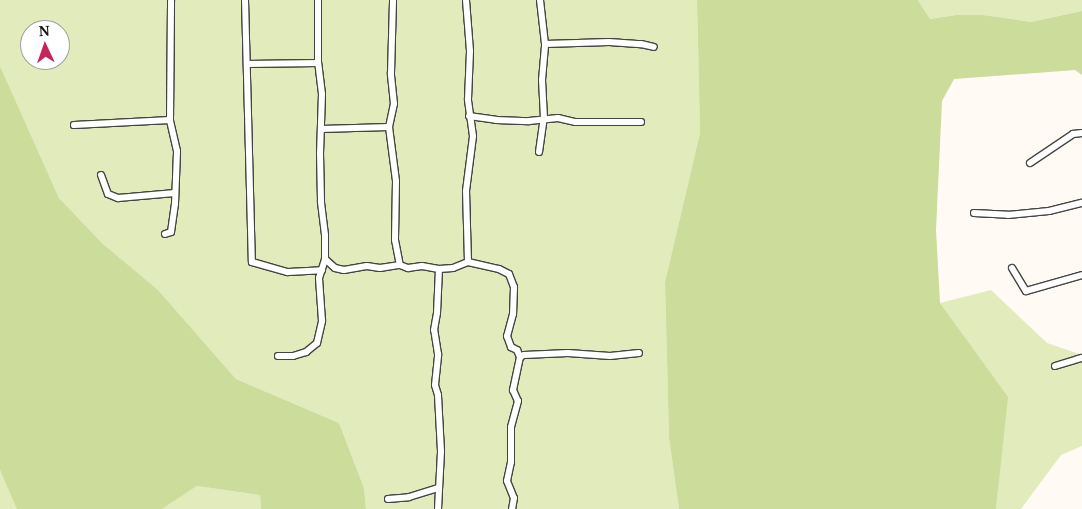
<!DOCTYPE html>
<html>
<head>
<meta charset="utf-8">
<style>
	body { margin:0 }
	#map { position:relative; width:1082px; height:509px; overflow:hidden; background:#fffaf4; font-family:"Noto Serif",serif }
	div>[style] { position:absolute }
	.green>* { inset:0; background:#e2ebbc }
	.forest>* { inset:0; background:#cbdc9b }
	.roads { filter:drop-shadow(1px 0 #444) drop-shadow(-1px 0 #444) drop-shadow(0 1px #444) drop-shadow(0 -1px #444) }
	.minor>* { height:6px; margin:-3px; padding:0 3px; transform-origin:3px; border-radius:3px; background:#fff }
	span { translate:-50% -50%; white-space:nowrap; text-align:center; line-height:1.15; -webkit-text-stroke:5px #fff; paint-order:stroke }
	.north { position:absolute; left:20px; top:20px; width:50px; height:50px; box-sizing:border-box; background:#fff; border:1px solid #a0a0a0; border-radius:50%; rotate:357deg; font-size:14px; font-weight:700; line-height:20px; text-align:center; color:#111 }
	.north::after { content:''; display:block; margin:auto; width:18px; height:22px; background:#c4255a; clip-path:polygon(50% 0,100% 100%,50% 72%,0 100%) }
</style>
</head>
<body>
<div id="map">
	<div class="green">
		<i style="clip-path:polygon(evenodd,0 0,697px 0,700px 133px,665px 282px,669px 438px,679px 509px,366px 509px,364px 488px,339px 423px,236px 379px,158px 290px,102px 243px,59px 198px,0 66px,0 0,30px 30px,60px 30px,60px 60px,30px 60px,30px 30px)"></i>
		<i style="clip-path:polygon(918px 0,1082px 0,1082px 11px,1031px 22px,983px 15px,956px 15px,930px 19px)"></i>
		<i style="clip-path:polygon(991px 290px,1047px 343px,1082px 355px,1082px 446px,1061px 455px,1021px 509px,996px 509px,1007px 397px,940px 303px)"></i>
		<i style="clip-path:polygon(0 470px,12px 494px,17px 509px,0 509px)"></i>
		<i style="clip-path:polygon(197px 486px,260px 495px,261px 509px,162px 509px)"></i>
	</div>
	<div class="forest">
		<i style="clip-path:polygon(697px 0,918px 0,930px 19px,956px 15px,983px 15px,1031px 22px,1082px 11px,1082px 75px,1075px 70px,954px 79px,942px 101px,936px 230px,940px 303px,1008px 397px,996px 509px,679px 509px,669px 438px,665px 282px,700px 133px)"></i>
		<i style="clip-path:polygon(0 66px,59px 198px,102px 243px,158px 290px,236px 379px,339px 423px,364px 488px,366px 509px,261px 509px,260px 495px,197px 486px,162px 509px,17px 509px,0 470px)"></i>
	</div>
	<div class="roads">
		<div class="minor">
			<i style="left:245px;top:0;width:262px;rotate:88.5deg"></i>
			<i style="left:252px;top:262px;width:37px;rotate:16deg"></i>
			<i style="left:288px;top:272px;width:34px;rotate:-3deg"></i>
			<i style="left:545px;top:44px;width:64px;rotate:-1.8deg"></i>
			<i style="left:609px;top:42px;width:32px;rotate:4deg"></i>
			<i style="left:641px;top:44px;width:13px;rotate:13deg"></i>
			<i style="left:247px;top:64px;width:71px;rotate:-0.8deg"></i>
			<i style="left:469px;top:116px;width:27px;rotate:8deg"></i>
			<i style="left:496px;top:120px;width:33px;rotate:2deg"></i>
			<i style="left:529px;top:121px;width:29px;rotate:-6deg"></i>
			<i style="left:558px;top:118px;width:18px;rotate:13deg"></i>
			<i style="left:576px;top:122px;width:65px"></i>
			<i style="left:74px;top:125px;width:96px;rotate:-3deg"></i>
			<i style="left:170px;top:120px;width:120px;rotate:-89.5deg"></i>
			<i style="left:389px;top:127px;width:24px;rotate:-78deg"></i>
			<i style="left:394px;top:104px;width:31px;rotate:-96deg"></i>
			<i style="left:391px;top:73px;width:73px;rotate:-88.4deg"></i>
			<i style="left:321px;top:129px;width:68px;rotate:-1.7deg"></i>
			<i style="left:389px;top:127px;width:54px;rotate:82.6deg"></i>
			<i style="left:396px;top:181px;width:59px;rotate:91deg"></i>
			<i style="left:395px;top:240px;width:25px;rotate:79deg"></i>
			<i style="left:539px;top:152px;width:34px;rotate:-82deg"></i>
			<i style="left:544px;top:118px;width:38px;rotate:-93deg"></i>
			<i style="left:542px;top:80px;width:36px;rotate:-85deg"></i>
			<i style="left:545px;top:44px;width:44px;rotate:-96.5deg"></i>
			<i style="left:1030px;top:163px;width:52px;rotate:-34deg"></i>
			<i style="left:1073px;top:134px;width:9px;rotate:-6deg"></i>
			<i style="left:101px;top:175px;width:20px;rotate:70deg"></i>
			<i style="left:108px;top:194px;width:11px;rotate:22deg"></i>
			<i style="left:118px;top:198px;width:57px;rotate:-5deg"></i>
			<i style="left:974px;top:213px;width:34px;rotate:3deg"></i>
			<i style="left:1008px;top:215px;width:41px;rotate:-5.6deg"></i>
			<i style="left:1049px;top:211px;width:34px;rotate:-14deg"></i>
			<i style="left:165px;top:234px;width:6px;rotate:-18deg"></i>
			<i style="left:171px;top:232px;width:28px;rotate:-82deg"></i>
			<i style="left:175px;top:204px;width:53px;rotate:-87.8deg"></i>
			<i style="left:177px;top:151px;width:32px;rotate:-103deg"></i>
			<i style="left:325px;top:259px;width:13px;rotate:42deg"></i>
			<i style="left:335px;top:268px;width:9px;rotate:13deg"></i>
			<i style="left:344px;top:270px;width:23px;rotate:-10deg"></i>
			<i style="left:367px;top:266px;width:13px;rotate:9deg"></i>
			<i style="left:380px;top:268px;width:20px;rotate:-9deg"></i>
			<i style="left:400px;top:265px;width:9px;rotate:21deg"></i>
			<i style="left:408px;top:268px;width:14px;rotate:-8deg"></i>
			<i style="left:422px;top:266px;width:17px;rotate:10deg"></i>
			<i style="left:439px;top:269px;width:14px;rotate:-4deg"></i>
			<i style="left:453px;top:268px;width:16px;rotate:-22deg"></i>
			<i style="left:468px;top:262px;width:71px;rotate:-91.6deg"></i>
			<i style="left:466px;top:191px;width:55px;rotate:-82.7deg"></i>
			<i style="left:473px;top:136px;width:37px;rotate:-98deg"></i>
			<i style="left:468px;top:99px;width:48px;rotate:-87.6deg"></i>
			<i style="left:470px;top:51px;width:51px;rotate:-94.5deg"></i>
			<i style="left:468px;top:262px;width:32px;rotate:13deg"></i>
			<i style="left:499px;top:269px;width:11px;rotate:27deg"></i>
			<i style="left:509px;top:274px;width:14px;rotate:69deg"></i>
			<i style="left:514px;top:287px;width:27px;rotate:92deg"></i>
			<i style="left:513px;top:314px;width:23px;rotate:105deg"></i>
			<i style="left:507px;top:336px;width:12px;rotate:70deg"></i>
			<i style="left:511px;top:347px;width:7px;rotate:27deg"></i>
			<i style="left:517px;top:350px;width:8px;rotate:67deg"></i>
			<i style="left:520px;top:357px;width:34px;rotate:102deg"></i>
			<i style="left:513px;top:390px;width:12px;rotate:66deg"></i>
			<i style="left:518px;top:401px;width:27px;rotate:105deg"></i>
			<i style="left:511px;top:427px;width:35px;rotate:90deg"></i>
			<i style="left:511px;top:462px;width:19px;rotate:102deg"></i>
			<i style="left:507px;top:481px;width:18px;rotate:68deg"></i>
			<i style="left:514px;top:498px;width:11px;rotate:100deg"></i>
			<i style="left:1012px;top:268px;width:27px;rotate:59deg"></i>
			<i style="left:1026px;top:291px;width:58px;rotate:-15.9deg"></i>
			<i style="left:278px;top:356px;width:15px"></i>
			<i style="left:293px;top:356px;width:14px;rotate:-17deg"></i>
			<i style="left:306px;top:352px;width:14px;rotate:-39deg"></i>
			<i style="left:317px;top:343px;width:23px;rotate:-77deg"></i>
			<i style="left:322px;top:321px;width:43px;rotate:-94deg"></i>
			<i style="left:319px;top:278px;width:20px;rotate:-72deg"></i>
			<i style="left:325px;top:259px;width:24px;rotate:-90deg"></i>
			<i style="left:325px;top:235px;width:34px;rotate:-97deg"></i>
			<i style="left:321px;top:201px;width:47px;rotate:-91.2deg"></i>
			<i style="left:320px;top:154px;width:60px;rotate:-88.1deg"></i>
			<i style="left:322px;top:94px;width:31px;rotate:-97deg"></i>
			<i style="left:318px;top:63px;width:63px;rotate:-90deg"></i>
			<i style="left:520px;top:357px;width:4px;rotate:-27deg"></i>
			<i style="left:524px;top:355px;width:44px;rotate:-2.6deg"></i>
			<i style="left:568px;top:353px;width:42px;rotate:4.1deg"></i>
			<i style="left:610px;top:356px;width:29px;rotate:-6deg"></i>
			<i style="left:1055px;top:366px;width:28px;rotate:-17deg"></i>
			<i style="left:388px;top:499px;width:21px;rotate:-5deg"></i>
			<i style="left:409px;top:497px;width:30px;rotate:-17deg"></i>
			<i style="left:438px;top:509px;width:58px;rotate:-87deg"></i>
			<i style="left:441px;top:451px;width:56px;rotate:-93.1deg"></i>
			<i style="left:438px;top:395px;width:10px;rotate:-107deg"></i>
			<i style="left:435px;top:385px;width:31px;rotate:-84deg"></i>
			<i style="left:438px;top:354px;width:24px;rotate:-99deg"></i>
			<i style="left:434px;top:330px;width:17px;rotate:-80deg"></i>
			<i style="left:437px;top:313px;width:44px;rotate:-87.4deg"></i>
		</div>
	</div>
	<div class="north">N</div>
</div>
</body>
</html>
